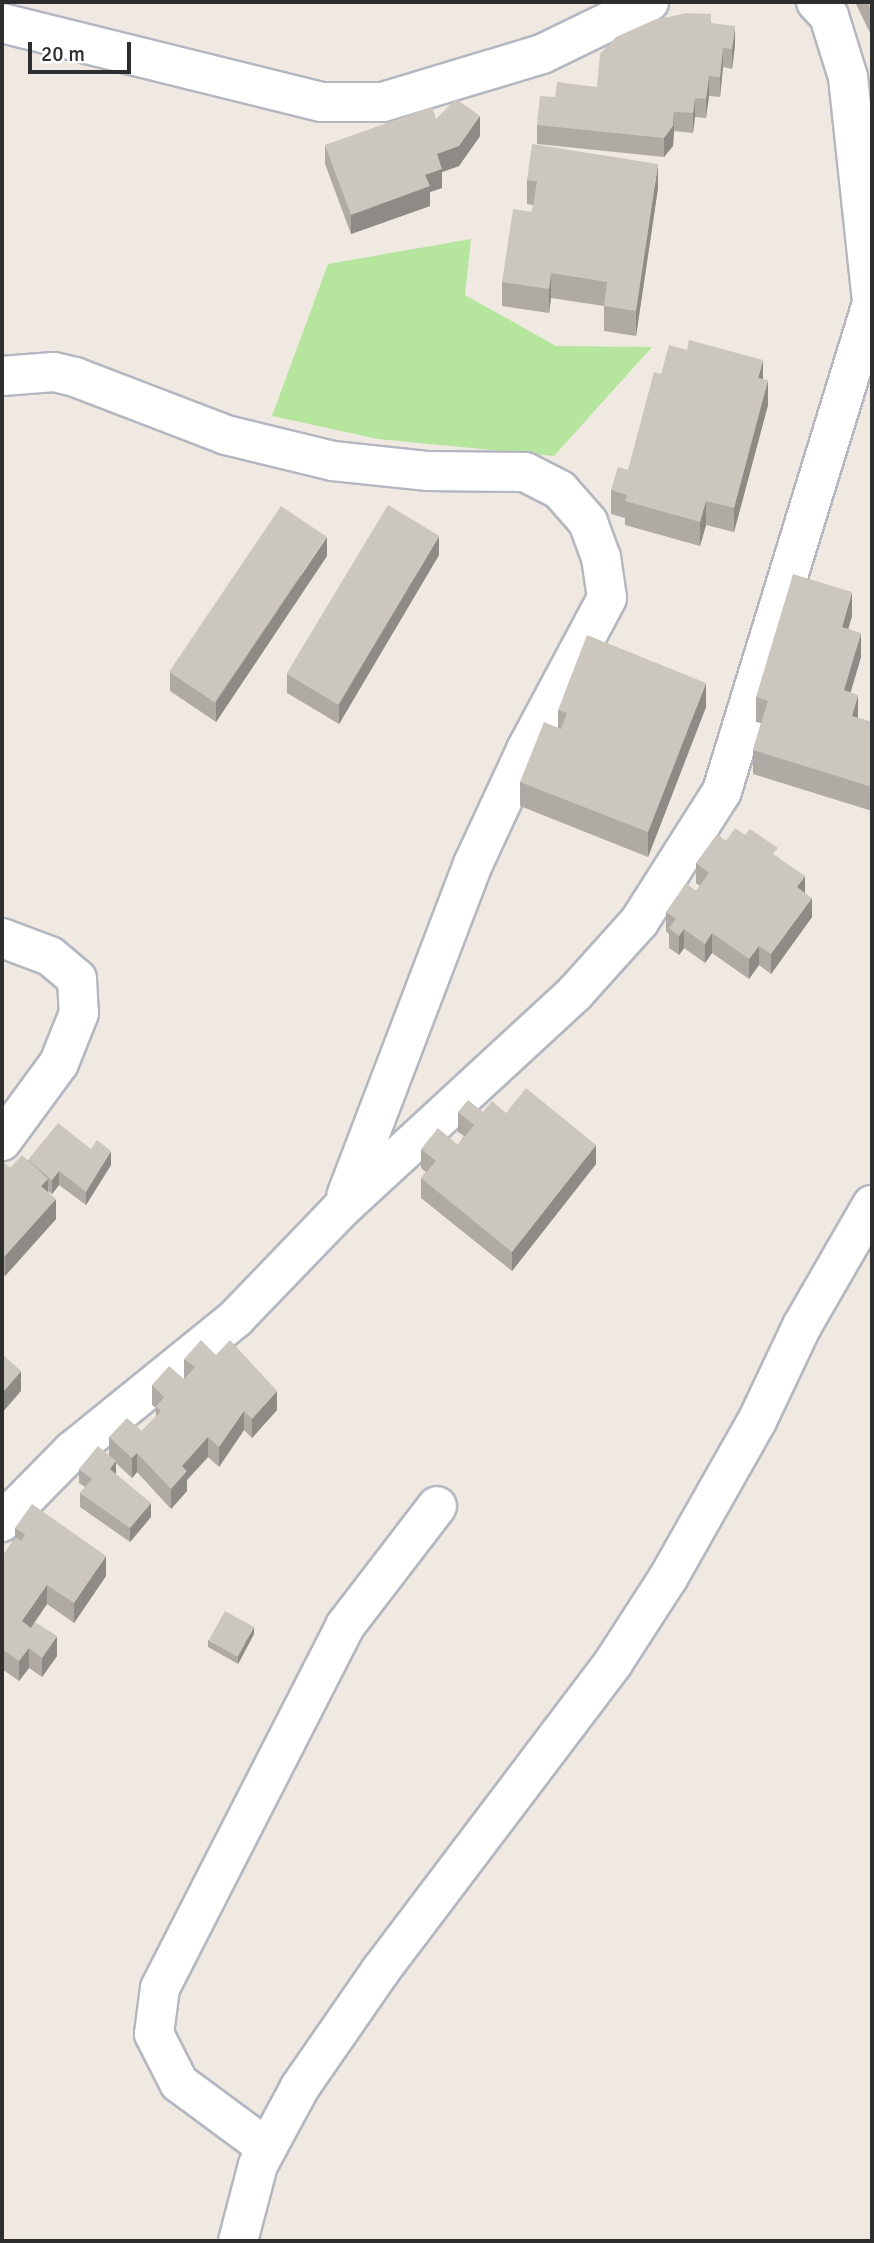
<!DOCTYPE html>
<html>
<head>
<meta charset="utf-8">
<style>
	body { margin:0 }
	#map { position:relative; width:874px; height:2243px; overflow:hidden; background:#efe9e1; font-family:Signika,sans-serif }
	div>[style] { position:absolute }
	.green>* { inset:0; background:#b6e59e }
	.roads { filter:drop-shadow(2px 0 #b4b7c1) drop-shadow(-2px 0 #b4b7c1) drop-shadow(0 2px #b4b7c1) drop-shadow(0 -2px #b4b7c1) }
	.minor>* { height:38px; margin:-19px; padding:0 19px; transform-origin:19px; border-radius:19px; background:#fff }
	.wall>* { inset:0; background:#afaba4 }
	.shaded-wall>* { inset:0; background:#8e8b86 }
	.building>* { inset:0; background:#cbc7bf; transform-origin:0 0 }
	span { translate:-50% -50%; white-space:nowrap; text-align:center; line-height:1.15; -webkit-text-stroke:5px #fff; paint-order:stroke }
	.frame { position:absolute; inset:0; border:4px solid #2e2e2e; pointer-events:none }
	.scale { position:absolute; left:28px; top:42px; width:103px; height:32px; box-sizing:border-box; border:4px solid #2e2e2e; border-top:0; padding-left:9px; font-size:21px; line-height:24px; white-space:nowrap; color:#2e2e2e; -webkit-text-stroke:5px #fff; paint-order:stroke }
</style>
</head>
<body>
<div id="map">
	<div class="green">
		<i style="clip-path:polygon(471px 239px,465px 295px,556px 346px,652px 347px,554px 456px,378px 439px,272px 416px,328px 264px)"></i>
	</div>
	<div class="roads">
		<div class="minor">
			<i style="left:816px;top:2px;width:19px;rotate:47deg"></i>
			<i style="left:829px;top:16px;width:64px;rotate:72.7deg"></i>
			<i style="left:848px;top:77px;width:225px;rotate:83.9deg"></i>
			<i style="left:2px;top:23px;width:329px;rotate:13.9deg"></i>
			<i style="left:321px;top:102px;width:62px"></i>
			<i style="left:383px;top:102px;width:166px;rotate:-16.8deg"></i>
			<i style="left:542px;top:54px;width:119px;rotate:-25.9deg"></i>
			<i style="left:2px;top:376px;width:52px;rotate:-4.4deg"></i>
			<i style="left:54px;top:372px;width:22px;rotate:13deg"></i>
			<i style="left:75px;top:377px;width:162px;rotate:21deg"></i>
			<i style="left:226px;top:435px;width:110px;rotate:13.7deg"></i>
			<i style="left:333px;top:461px;width:96px;rotate:6deg"></i>
			<i style="left:428px;top:471px;width:97px;rotate:0.6deg"></i>
			<i style="left:525px;top:472px;width:39px;rotate:27deg"></i>
			<i style="left:560px;top:490px;width:43px;rotate:48.8deg"></i>
			<i style="left:588px;top:522px;width:37px;rotate:70deg"></i>
			<i style="left:601px;top:557px;width:41px;rotate:81.7deg"></i>
			<i style="left:607px;top:598px;width:172px;rotate:118.1deg"></i>
			<i style="left:526px;top:750px;width:126px;rotate:114.9deg"></i>
			<i style="left:473px;top:864px;width:355px;rotate:110.9deg"></i>
			<i style="left:2px;top:938px;width:51px;rotate:20.6deg"></i>
			<i style="left:50px;top:956px;width:35px;rotate:40deg"></i>
			<i style="left:77px;top:979px;width:34px;rotate:87deg"></i>
			<i style="left:79px;top:1013px;width:54px;rotate:111.8deg"></i>
			<i style="left:59px;top:1063px;width:97px;rotate:126.2deg"></i>
			<i style="left:2px;top:1522px;width:100px;rotate:-45.4deg"></i>
			<i style="left:72px;top:1451px;width:211px;rotate:-39deg"></i>
			<i style="left:236px;top:1318px;width:150px;rotate:-46.1deg"></i>
			<i style="left:340px;top:1210px;width:320px;rotate:-42.7deg"></i>
			<i style="left:575px;top:993px;width:96px;rotate:-48deg"></i>
			<i style="left:639px;top:922px;width:155px;rotate:-57.6deg"></i>
			<i style="left:722px;top:791px;width:511px;rotate:-72.91deg"></i>
			<i style="left:267px;top:2148px;width:109px;rotate:-143.5deg"></i>
			<i style="left:179px;top:2083px;width:55px;rotate:-117deg"></i>
			<i style="left:154px;top:2034px;width:46px;rotate:-82.6deg"></i>
			<i style="left:160px;top:1988px;width:407px;rotate:-62.9deg"></i>
			<i style="left:345px;top:1626px;width:151px;rotate:-52.5deg"></i>
			<i style="left:238px;top:2241px;width:79px;rotate:-75.3deg"></i>
			<i style="left:258px;top:2165px;width:89px;rotate:-61.7deg"></i>
			<i style="left:300px;top:2087px;width:142px;rotate:-55.3deg"></i>
			<i style="left:381px;top:1970px;width:385px;rotate:-52.9deg"></i>
			<i style="left:613px;top:1663px;width:101px;rotate:-57.1deg"></i>
			<i style="left:668px;top:1578px;width:180px;rotate:-60.5deg"></i>
			<i style="left:757px;top:1421px;width:105px;rotate:-64.7deg"></i>
			<i style="left:802px;top:1326px;width:140px;rotate:-60deg"></i>
		</div>
	</div>
	<div class="wall">
		<i style="clip-path:polygon(855px 2px,872px 2px,872px 37px)"></i>
		<i style="clip-path:polygon(711px 23px,735px 45px,732px 69px,723px 67px,720px 97px,709px 96px,706px 118px,695px 117px,693px 133px,674px 131px,673px 146px,664px 157px,537px 144px,537px 125px,555px 97px,597px 87px)"></i>
		<i style="clip-path:polygon(436px 119px,480px 136px,459px 166px,442px 172px,442px 188px,430px 192px,430px 206px,351px 234px,325px 164px,325px 145px)"></i>
		<i style="clip-path:polygon(527px 180px,658px 188px,636px 336px,604px 331px,604px 306px,551px 298px,549px 313px,502px 306px,502px 282px,532px 212px,533px 205px,527px 204px)"></i>
		<i style="clip-path:polygon(661px 374px,763px 379px,768px 405px,734px 532px,706px 525px,700px 546px,625px 525px,625px 518px,611px 514px,611px 490px,628px 470px)"></i>
		<i style="clip-path:polygon(439px 555px,339px 724px,287px 693px,287px 674px)"></i>
		<i style="clip-path:polygon(327px 556px,216px 722px,170px 691px,170px 672px)"></i>
		<i style="clip-path:polygon(852px 616px,848px 629px,861px 657px,850px 693px,858px 718px,872px 722px,872px 811px,753px 774px,753px 750px,761px 723px,756px 722px,756px 697px)"></i>
		<i style="clip-path:polygon(706px 707px,648px 857px,520px 806px,520px 782px,558px 727px,558px 710px)"></i>
		<i style="clip-path:polygon(726px 841px,778px 857px,805px 893px,812px 917px,771px 974px,759px 965px,749px 979px,712px 953px,705px 963px,684px 948px,679px 955px,669px 948px,669px 934px,666px 931px,666px 912px,696px 891px,700px 886px,696px 883px,696px 863px)"></i>
		<i style="clip-path:polygon(458px 1112px,506px 1113px,596px 1164px,512px 1271px,421px 1198px,421px 1178px,426px 1172px,421px 1168px,421px 1149px,458px 1145px,464px 1136px,458px 1132px)"></i>
		<i style="clip-path:polygon(28px 1160px,111px 1165px,86px 1205px,59px 1185px,52px 1194px,48px 1191px,56px 1219px,5px 1276px,2px 1273px,2px 1161px,10px 1168px)"></i>
		<i style="clip-path:polygon(184px 1359px,277px 1410px,252px 1438px,244px 1430px,219px 1467px,208px 1457px,187px 1480px,187px 1491px,171px 1509px,137px 1472px,132px 1478px,116px 1463px,116px 1475px,151px 1517px,130px 1542px,80px 1507px,80px 1493px,85px 1487px,79px 1483px,79px 1469px,109px 1455px,109px 1437px,142px 1431px,156px 1416px,156px 1408px,152px 1405px,152px 1385px,184px 1379px)"></i>
		<i style="clip-path:polygon(15px 1528px,106px 1576px,74px 1623px,47px 1604px,33px 1624px,57px 1656px,42px 1677px,29px 1668px,19px 1681px,2px 1669px,2px 1557px,15px 1538px)"></i>
		<i style="clip-path:polygon(254px 1634px,238px 1664px,208px 1647px,208px 1640px)"></i>
	</div>
	<div class="shaded-wall">
		<i style="clip-path:polygon(735px 26px,735px 45px,732px 69px,732px 49px)"></i>
		<i style="clip-path:polygon(723px 48px,723px 67px,720px 97px,720px 77px)"></i>
		<i style="clip-path:polygon(709px 76px,709px 96px,706px 118px,706px 99px)"></i>
		<i style="clip-path:polygon(695px 98px,695px 117px,693px 133px,693px 113px)"></i>
		<i style="clip-path:polygon(674px 112px,674px 131px,673px 146px,664px 157px,664px 138px)"></i>
		<i style="clip-path:polygon(480px 116px,480px 136px,459px 166px,442px 172px,442px 188px,430px 192px,430px 206px,351px 234px,351px 215px,425px 175px,437px 154px)"></i>
		<i style="clip-path:polygon(658px 164px,658px 188px,636px 336px,636px 311px)"></i>
		<i style="clip-path:polygon(551px 273px,551px 298px,549px 313px,549px 289px)"></i>
		<i style="clip-path:polygon(763px 360px,763px 384px,758px 378px)"></i>
		<i style="clip-path:polygon(768px 380px,768px 405px,734px 532px,734px 508px)"></i>
		<i style="clip-path:polygon(706px 501px,706px 525px,700px 546px,700px 522px)"></i>
		<i style="clip-path:polygon(439px 536px,439px 555px,339px 724px,339px 705px)"></i>
		<i style="clip-path:polygon(327px 537px,327px 556px,216px 722px,216px 702px)"></i>
		<i style="clip-path:polygon(852px 592px,852px 616px,842px 651px,842px 627px)"></i>
		<i style="clip-path:polygon(861px 633px,861px 657px,844px 715px,844px 690px)"></i>
		<i style="clip-path:polygon(706px 683px,706px 707px,648px 857px,648px 832px)"></i>
		<i style="clip-path:polygon(858px 695px,858px 719px,852px 716px)"></i>
		<i style="clip-path:polygon(805px 876px,805px 896px,797px 887px)"></i>
		<i style="clip-path:polygon(812px 898px,812px 917px,771px 974px,771px 954px)"></i>
		<i style="clip-path:polygon(684px 929px,684px 948px,679px 955px,679px 936px)"></i>
		<i style="clip-path:polygon(712px 933px,712px 953px,705px 963px,705px 944px)"></i>
		<i style="clip-path:polygon(759px 946px,759px 965px,749px 979px,749px 959px)"></i>
		<i style="clip-path:polygon(596px 1145px,596px 1164px,512px 1271px,512px 1252px)"></i>
		<i style="clip-path:polygon(111px 1151px,111px 1165px,86px 1205px,86px 1192px)"></i>
		<i style="clip-path:polygon(59px 1171px,59px 1185px,52px 1194px,52px 1180px)"></i>
		<i style="clip-path:polygon(48px 1179px,48px 1198px,41px 1186px)"></i>
		<i style="clip-path:polygon(56px 1199px,56px 1219px,5px 1276px,5px 1256px)"></i>
		<i style="clip-path:polygon(21px 1371px,21px 1391px,2px 1413px,2px 1393px)"></i>
		<i style="clip-path:polygon(277px 1391px,277px 1410px,252px 1438px,252px 1419px)"></i>
		<i style="clip-path:polygon(244px 1411px,244px 1430px,219px 1467px,219px 1447px)"></i>
		<i style="clip-path:polygon(208px 1437px,208px 1457px,187px 1480px,187px 1491px,171px 1509px,171px 1489px,182px 1466px)"></i>
		<i style="clip-path:polygon(137px 1453px,137px 1472px,132px 1478px,132px 1458px)"></i>
		<i style="clip-path:polygon(116px 1461px,116px 1475px,110px 1469px)"></i>
		<i style="clip-path:polygon(151px 1503px,151px 1517px,130px 1542px,130px 1528px)"></i>
		<i style="clip-path:polygon(106px 1556px,106px 1576px,74px 1623px,74px 1603px)"></i>
		<i style="clip-path:polygon(47px 1585px,47px 1604px,22px 1641px,22px 1621px)"></i>
		<i style="clip-path:polygon(254px 1627px,254px 1634px,238px 1664px,238px 1657px)"></i>
		<i style="clip-path:polygon(57px 1636px,57px 1656px,42px 1677px,42px 1658px)"></i>
		<i style="clip-path:polygon(29px 1648px,29px 1668px,19px 1681px,19px 1661px)"></i>
	</div>
	<div class="building">
		<i style="clip-path:polygon(867px 2px,872px 2px,872px 12px)"></i>
		<i style="clip-path:polygon(687px 13px,711px 14px,711px 23px,735px 26px,732px 49px,723px 48px,720px 77px,709px 76px,706px 99px,695px 98px,693px 113px,674px 112px,673px 126px,664px 138px,537px 125px,540px 96px,555px 97px,557px 82px,597px 87px,600px 54px,616px 37px,654px 20px)"></i>
		<i style="clip-path:polygon(456px 99px,480px 116px,459px 146px,437px 154px,442px 169px,425px 175px,430px 186px,351px 215px,325px 145px,432px 107px,436px 119px)"></i>
		<i style="clip-path:polygon(532px 144px,658px 164px,636px 311px,604px 306px,607px 282px,551px 273px,549px 289px,502px 282px,513px 209px,532px 212px,537px 181px,527px 180px)"></i>
		<i style="clip-path:polygon(689px 340px,763px 360px,758px 378px,768px 380px,734px 508px,706px 501px,700px 522px,625px 501px,627px 495px,611px 490px,618px 467px,628px 470px,654px 372px,661px 374px,669px 345px,687px 350px)"></i>
		<i style="left:388px;top:505px;width:60px;height:197px;rotate:31deg"></i>
		<i style="left:281px;top:506px;width:55px;height:200px;rotate:34deg"></i>
		<i style="clip-path:polygon(793px 574px,852px 592px,842px 627px,861px 633px,844px 690px,858px 695px,852px 716px,872px 722px,872px 787px,753px 750px,768px 701px,756px 697px)"></i>
		<i style="clip-path:polygon(587px 635px,706px 683px,648px 832px,520px 782px,544px 722px,561px 729px,567px 713px,558px 710px)"></i>
		<i style="clip-path:polygon(735px 828px,745px 835px,750px 829px,778px 848px,773px 854px,805px 876px,797px 887px,812px 898px,771px 954px,759px 946px,749px 959px,712px 933px,705px 944px,684px 929px,679px 936px,669px 928px,676px 919px,666px 912px,686px 883px,696px 891px,709px 873px,696px 863px,717px 834px,726px 841px)"></i>
		<i style="clip-path:polygon(526px 1088px,596px 1145px,512px 1252px,421px 1178px,436px 1161px,421px 1149px,438px 1128px,458px 1145px,474px 1125px,458px 1112px,468px 1100px,483px 1112px,492px 1101px,506px 1113px)"></i>
		<i style="clip-path:polygon(58px 1123px,91px 1149px,97px 1140px,111px 1151px,86px 1192px,59px 1171px,52px 1180px,28px 1160px)"></i>
		<i style="clip-path:polygon(22px 1155px,48px 1179px,41px 1186px,56px 1199px,5px 1256px,2px 1254px,2px 1161px,10px 1168px)"></i>
		<i style="clip-path:polygon(201px 1340px,216px 1355px,230px 1340px,277px 1391px,252px 1419px,244px 1411px,219px 1447px,208px 1437px,182px 1466px,187px 1471px,171px 1489px,137px 1453px,132px 1458px,109px 1437px,127px 1418px,142px 1431px,161px 1411px,156px 1407px,164px 1397px,152px 1385px,169px 1366px,184px 1379px,195px 1367px,184px 1359px)"></i>
		<i style="clip-path:polygon(2px 1354px,21px 1371px,2px 1393px)"></i>
		<i style="clip-path:polygon(98px 1446px,116px 1461px,110px 1469px,151px 1503px,130px 1528px,80px 1493px,92px 1479px,79px 1469px)"></i>
		<i style="clip-path:polygon(32px 1504px,106px 1556px,74px 1603px,47px 1585px,22px 1621px,31px 1628px,35px 1622px,57px 1636px,42px 1658px,29px 1648px,19px 1661px,2px 1649px,2px 1557px,16px 1537px,21px 1541px,25px 1535px,15px 1528px)"></i>
		<i style="left:225px;top:1611px;width:33px;height:34px;rotate:29deg"></i>
	</div>
	<div class="frame"></div>
	<div class="scale">20 m</div>
</div>
</body>
</html>
